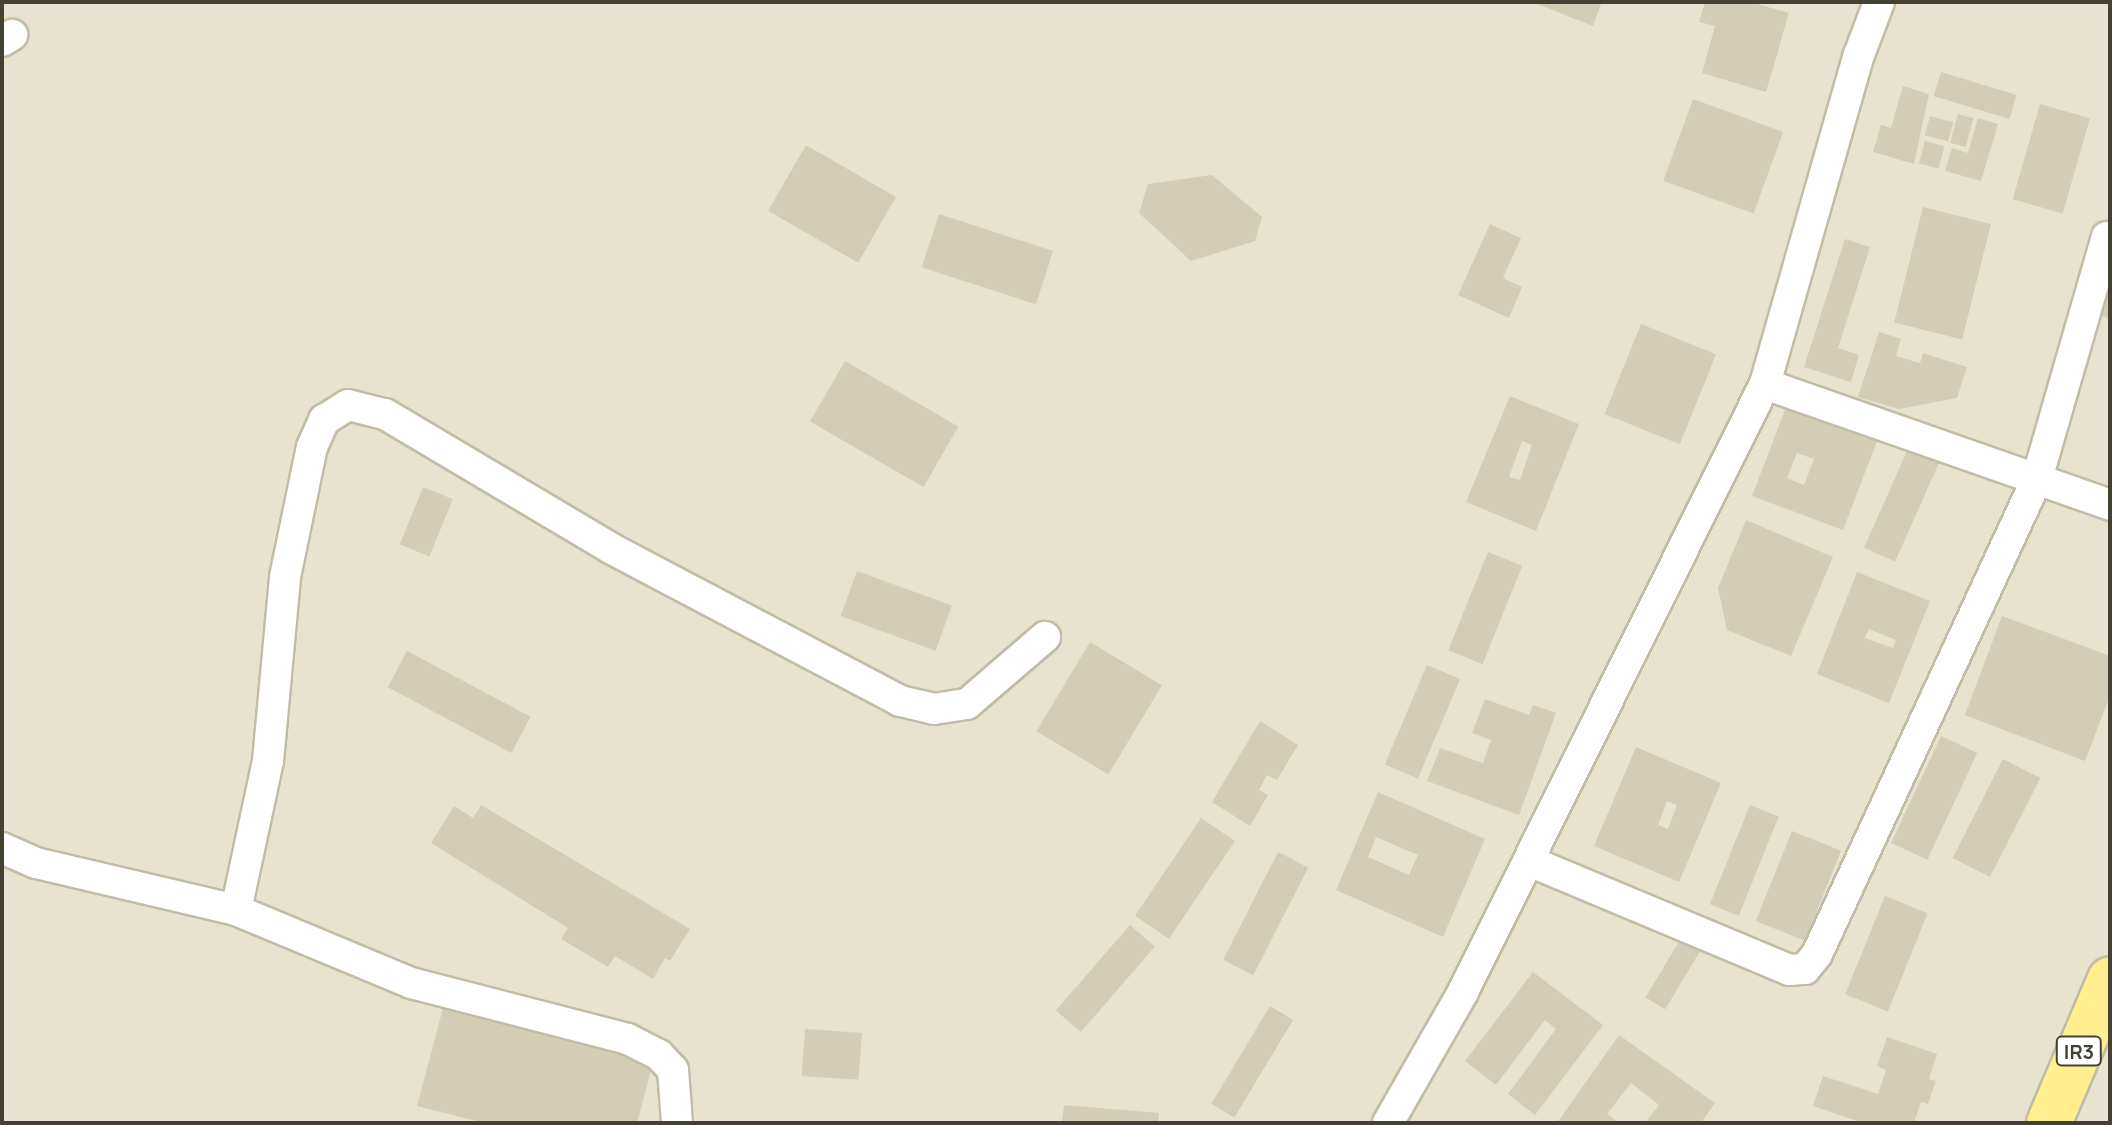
<!DOCTYPE html>
<html>
<head>
<meta charset="utf-8">
<style>
	body { margin:0 }
	#map { position:relative; width:2112px; height:1125px; overflow:hidden; background:#f3f0e1; font-family:Manrope,sans-serif }
	div>[style] { position:absolute }
	.residential>* { inset:0; background:#e7e3cf; transform-origin:0 0 }
	.building>* { inset:0; background:#d4cdb6; transform-origin:0 0 }
	.roads { filter:drop-shadow(2px 0 #c1bca6) drop-shadow(-2px 0 #c1bca6) drop-shadow(0 2px #c1bca6) drop-shadow(0 -2px #c1bca6) }
	.minor>* { height:30px; margin:-15px; padding:0 15px; transform-origin:15px; border-radius:15px; background:#fff }
	.primary>* { height:44px; margin:-22px; padding:0 22px; transform-origin:22px; border-radius:22px; background:#ffef8e }
	span { translate:-50% -50%; white-space:nowrap; text-align:center; line-height:1.15; -webkit-text-stroke:8px #fff; paint-order:stroke }
	.shield-label span { padding:2px 6px; background:#fff; border:2px solid; border-radius:6px; -webkit-text-stroke-width:0 }
	.shield-label { font-size:20px; color:#444032; font-weight:700 }
	.frame { position:absolute; inset:0; border:4px solid #444032; pointer-events:none }
</style>
</head>
<body>
<div id="map">
	<div class="residential">
		<i style="left:2px;top:2px;width:2108px;height:1121px"></i>
	</div>
	<div class="building">
		<i style="clip-path:polygon(1532px 2px,1602px 2px,1593px 26px)"></i>
		<i style="clip-path:polygon(1705px 2px,1751px 2px,1789px 13px,1766px 92px,1702px 73px,1715px 26px,1699px 22px)"></i>
		<i style="left:1941px;top:72px;width:79px;height:25px;rotate:17deg"></i>
		<i style="clip-path:polygon(1903px 86px,1929px 94px,1914px 164px,1873px 152px,1881px 125px,1891px 128px)"></i>
		<i style="left:1693px;top:99px;width:96px;height:87px;rotate:20deg"></i>
		<i style="left:2040px;top:104px;width:52px;height:99px;rotate:16deg"></i>
		<i style="left:1958px;top:114px;width:16px;height:30px;rotate:15deg"></i>
		<i style="left:1930px;top:116px;width:24px;height:20px;rotate:15deg"></i>
		<i style="clip-path:polygon(1978px 118px,1998px 124px,1981px 181px,1945px 171px,1952px 148px,1968px 153px)"></i>
		<i style="left:1925px;top:141px;width:20px;height:23px;rotate:15deg"></i>
		<i style="left:806px;top:145px;width:104px;height:76px;rotate:30deg"></i>
		<i style="clip-path:polygon(1212px 175px,1262px 217px,1255px 241px,1191px 261px,1139px 213px,1148px 184px)"></i>
		<i style="left:1923px;top:207px;width:70px;height:119px;rotate:14deg"></i>
		<i style="left:939px;top:214px;width:120px;height:56px;rotate:18deg"></i>
		<i style="clip-path:polygon(1490px 224px,1521px 238px,1503px 278px,1522px 287px,1509px 318px,1458px 295px)"></i>
		<i style="clip-path:polygon(1845px 239px,1870px 247px,1838px 348px,1859px 355px,1851px 382px,1804px 367px)"></i>
		<i style="clip-path:polygon(2110px 260px,2110px 319px,2088px 310px)"></i>
		<i style="left:1641px;top:324px;width:81px;height:97px;rotate:22deg"></i>
		<i style="clip-path:polygon(1879px 332px,1901px 339px,1896px 356px,1920px 363px,1923px 353px,1967px 367px,1957px 398px,1899px 409px,1858px 397px)"></i>
		<i style="left:845px;top:361px;width:131px;height:70px;rotate:30deg"></i>
		<i style="clip-path:polygon(evenodd,1510px 396px,1579px 424px,1536px 531px,1466px 502px,1510px 396px,1522px 441px,1532px 445px,1520px 480px,1509px 477px,1522px 441px)"></i>
		<i style="clip-path:polygon(evenodd,1788px 402px,1879px 436px,1843px 530px,1752px 496px,1788px 402px,1797px 453px,1814px 459px,1804px 485px,1787px 478px,1797px 453px)"></i>
		<i style="left:1908px;top:449px;width:34px;height:108px;rotate:24deg"></i>
		<i style="left:423px;top:487px;width:32px;height:62px;rotate:22deg"></i>
		<i style="clip-path:polygon(1746px 520px,1833px 557px,1791px 656px,1727px 630px,1718px 588px)"></i>
		<i style="left:1488px;top:552px;width:37px;height:106px;rotate:22deg"></i>
		<i style="left:857px;top:571px;width:101px;height:48px;rotate:20deg"></i>
		<i style="clip-path:polygon(evenodd,1857px 572px,1930px 601px,1889px 703px,1817px 674px,1857px 572px,1869px 629px,1896px 640px,1893px 648px,1865px 638px,1869px 629px)"></i>
		<i style="clip-path:polygon(2002px 616px,2110px 656px,2110px 696px,2085px 761px,1965px 715px)"></i>
		<i style="left:1090px;top:642px;width:84px;height:104px;rotate:31deg"></i>
		<i style="left:407px;top:651px;width:140px;height:41px;rotate:28deg"></i>
		<i style="left:1427px;top:665px;width:36px;height:108px;rotate:23deg"></i>
		<i style="clip-path:polygon(1485px 699px,1529px 715px,1533px 705px,1556px 713px,1519px 815px,1427px 781px,1440px 748px,1483px 763px,1491px 740px,1472px 733px)"></i>
		<i style="clip-path:polygon(1260px 721px,1298px 745px,1277px 780px,1267px 775px,1259px 790px,1268px 795px,1250px 826px,1212px 802px)"></i>
		<i style="left:1941px;top:736px;width:40px;height:118px;rotate:25deg"></i>
		<i style="clip-path:polygon(evenodd,1636px 747px,1721px 783px,1679px 882px,1594px 846px,1636px 747px,1667px 801px,1677px 805px,1668px 829px,1658px 825px,1667px 801px)"></i>
		<i style="left:2003px;top:759px;width:42px;height:111px;rotate:27deg"></i>
		<i style="clip-path:polygon(evenodd,1378px 792px,1485px 839px,1443px 937px,1336px 890px,1378px 792px,1376px 837px,1418px 855px,1409px 875px,1368px 857px,1376px 837px)"></i>
		<i style="clip-path:polygon(481px 805px,690px 929px,670px 961px,665px 958px,653px 979px,615px 956px,608px 967px,561px 939px,568px 928px,431px 843px,454px 806px,473px 818px)"></i>
		<i style="left:1750px;top:805px;width:31px;height:107px;rotate:22deg"></i>
		<i style="left:1201px;top:818px;width:41px;height:118px;rotate:34deg"></i>
		<i style="left:1792px;top:831px;width:53px;height:97px;rotate:22deg"></i>
		<i style="left:1278px;top:852px;width:34px;height:121px;rotate:27deg"></i>
		<i style="left:1885px;top:896px;width:46px;height:106px;rotate:22deg"></i>
		<i style="left:1130px;top:925px;width:33px;height:113px;rotate:41deg"></i>
		<i style="left:1680px;top:940px;width:23px;height:67px;rotate:31deg"></i>
		<i style="clip-path:polygon(1533px 972px,1603px 1025px,1535px 1115px,1508px 1094px,1556px 1029px,1545px 1020px,1496px 1085px,1465px 1061px)"></i>
		<i style="clip-path:polygon(444px 1004px,654px 1059px,637px 1123px,484px 1123px,417px 1106px)"></i>
		<i style="left:1270px;top:1006px;width:27px;height:114px;rotate:31deg"></i>
		<i style="left:805px;top:1029px;width:57px;height:47px;rotate:4deg"></i>
		<i style="clip-path:polygon(1619px 1035px,1715px 1103px,1701px 1123px,1645px 1123px,1659px 1105px,1631px 1083px,1607px 1114px,1619px 1123px,1557px 1123px)"></i>
		<i style="clip-path:polygon(1887px 1037px,1937px 1054px,1929px 1079px,1936px 1081px,1928px 1104px,1921px 1102px,1914px 1123px,1863px 1123px,1813px 1106px,1823px 1076px,1878px 1094px,1886px 1070px,1877px 1066px)"></i>
		<i style="clip-path:polygon(1064px 1105px,1159px 1113px,1158px 1123px,1062px 1123px)"></i>
	</div>
	<div class="roads">
		<div class="minor">
			<i style="left:2px;top:41px;width:12px;rotate:-31deg"></i>
			<i style="left:1765px;top:384px;width:366px;rotate:19.3deg"></i>
			<i style="left:2px;top:848px;width:37px;rotate:24deg"></i>
			<i style="left:36px;top:863px;width:205px;rotate:13.2deg"></i>
			<i style="left:1529px;top:861px;width:282px;rotate:22.7deg"></i>
			<i style="left:1789px;top:970px;width:16px;rotate:-4deg"></i>
			<i style="left:1805px;top:969px;width:19px;rotate:-51deg"></i>
			<i style="left:1817px;top:954px;width:523px;rotate:-65.15deg"></i>
			<i style="left:2037px;top:479px;width:252px;rotate:-73.9deg"></i>
			<i style="left:677px;top:1123px;width:53px;rotate:-94.3deg"></i>
			<i style="left:673px;top:1070px;width:21px;rotate:-133deg"></i>
			<i style="left:659px;top:1055px;width:35px;rotate:-153deg"></i>
			<i style="left:628px;top:1039px;width:224px;rotate:-165.5deg"></i>
			<i style="left:411px;top:983px;width:190px;rotate:-157.4deg"></i>
			<i style="left:236px;top:910px;width:152px;rotate:-77.9deg"></i>
			<i style="left:268px;top:761px;width:185px;rotate:-84.7deg"></i>
			<i style="left:285px;top:577px;width:133px;rotate:-78.3deg"></i>
			<i style="left:312px;top:447px;width:30px;rotate:-66deg"></i>
			<i style="left:324px;top:420px;width:28px;rotate:-32deg"></i>
			<i style="left:348px;top:405px;width:38px;rotate:14deg"></i>
			<i style="left:385px;top:414px;width:264px;rotate:30.7deg"></i>
			<i style="left:612px;top:549px;width:326px;rotate:27.8deg"></i>
			<i style="left:900px;top:701px;width:35px;rotate:13deg"></i>
			<i style="left:934px;top:709px;width:33px;rotate:-9deg"></i>
			<i style="left:967px;top:704px;width:103px;rotate:-40.7deg"></i>
			<i style="left:1388px;top:1123px;width:151px;rotate:-60.2deg"></i>
			<i style="left:1463px;top:992px;width:679px;rotate:-63.59deg"></i>
			<i style="left:1765px;top:384px;width:342px;rotate:-74.1deg"></i>
			<i style="left:1859px;top:55px;width:57px;rotate:-69.3deg"></i>
		</div>
		<div class="primary">
			<i style="left:2049px;top:1123px;width:156px;rotate:-67deg"></i>
		</div>
	</div>
	<div class="shield-label">
		<span style="left:2079px;top:1051px">IR3</span>
	</div>
	<div class="frame"></div>
</div>
</body>
</html>
